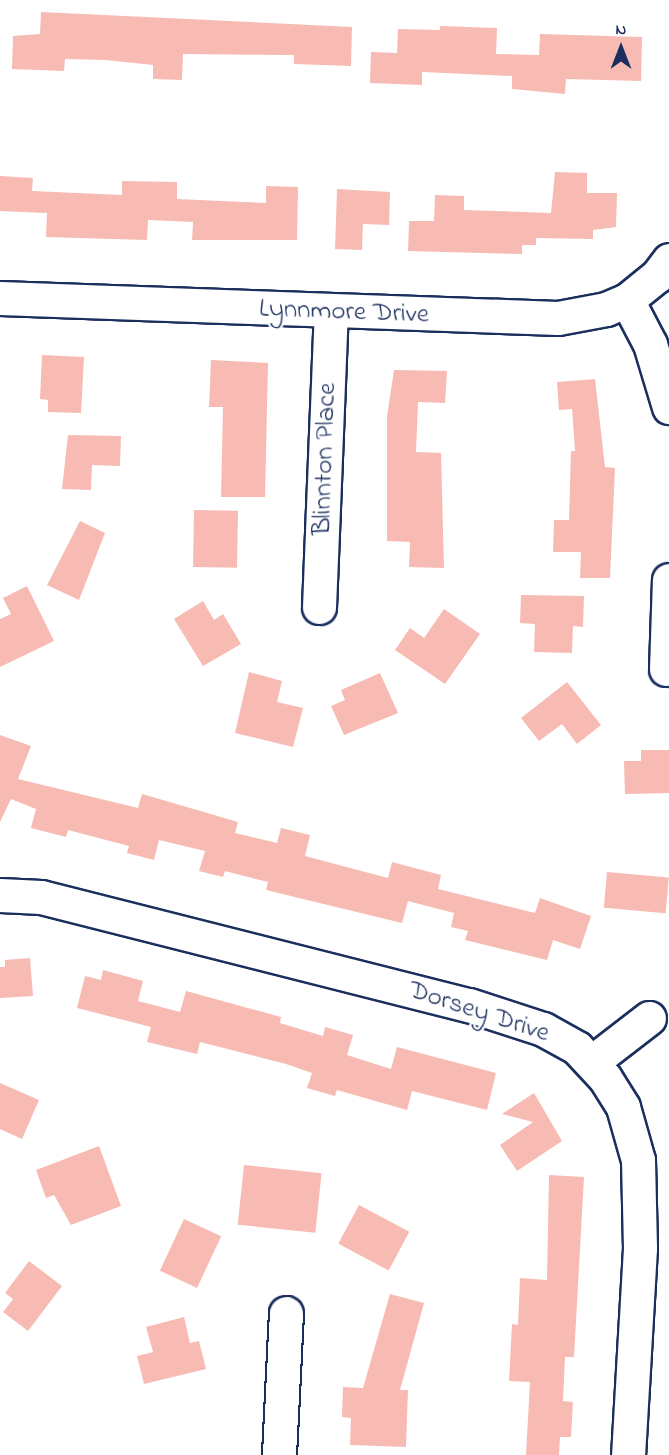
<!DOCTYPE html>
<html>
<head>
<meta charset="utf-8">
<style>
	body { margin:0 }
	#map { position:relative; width:669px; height:1455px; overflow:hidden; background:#fff; font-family:"Indie Flower",sans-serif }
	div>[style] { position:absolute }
	.building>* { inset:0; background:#f7bbb3; transform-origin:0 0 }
	.roads { filter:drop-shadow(2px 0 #1b2f5e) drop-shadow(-2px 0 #1b2f5e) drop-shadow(0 2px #1b2f5e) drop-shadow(0 -2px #1b2f5e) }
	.minor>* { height:33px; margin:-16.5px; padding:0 16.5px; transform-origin:16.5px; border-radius:16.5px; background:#fff }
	span { translate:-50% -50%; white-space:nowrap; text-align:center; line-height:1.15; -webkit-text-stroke:4.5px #fff; paint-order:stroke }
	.street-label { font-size:27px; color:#1b2f5e }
	.north { position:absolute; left:591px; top:18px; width:60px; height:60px; -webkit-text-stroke:4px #fff; paint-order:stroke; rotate:0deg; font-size:16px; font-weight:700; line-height:24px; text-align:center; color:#1b2f5e }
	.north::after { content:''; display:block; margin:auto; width:21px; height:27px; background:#1b2f5e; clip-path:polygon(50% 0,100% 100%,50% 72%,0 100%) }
</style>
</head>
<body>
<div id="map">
	<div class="building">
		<i style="clip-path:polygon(41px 12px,352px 27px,351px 66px,294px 64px,294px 55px,183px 54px,182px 80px,153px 79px,153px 65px,106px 60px,65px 59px,64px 71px,12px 69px,13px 36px,40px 34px)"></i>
		<i style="clip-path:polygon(440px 26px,497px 28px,496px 54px,539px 55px,540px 34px,642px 37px,641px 81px,566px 79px,565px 94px,512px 89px,512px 76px,422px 72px,422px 85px,370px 83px,371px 52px,397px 53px,398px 29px,440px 30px)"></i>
		<i style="clip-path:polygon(555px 172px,587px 173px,587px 193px,617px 193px,616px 227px,593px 230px,593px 239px,536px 238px,536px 245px,522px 245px,522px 254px,408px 251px,409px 221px,434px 221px,435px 195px,464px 196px,464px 210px,551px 213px)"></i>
		<i style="clip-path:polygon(0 176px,33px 178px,32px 191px,122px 195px,122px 181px,177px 182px,177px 199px,266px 203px,266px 186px,298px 187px,297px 240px,192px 240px,193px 222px,148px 220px,147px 240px,46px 237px,47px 213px,0 211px)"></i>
		<i style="clip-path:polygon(337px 189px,390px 192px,389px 225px,363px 224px,362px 250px,335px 249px)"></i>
		<i style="clip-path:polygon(42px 355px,84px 357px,81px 413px,48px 412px,48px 400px,40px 399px)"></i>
		<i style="clip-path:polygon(211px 360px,268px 363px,265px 497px,221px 497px,223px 407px,209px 407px)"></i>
		<i style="clip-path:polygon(394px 370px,447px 371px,445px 403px,418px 402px,416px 452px,441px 453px,444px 568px,409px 567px,410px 542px,387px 541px,387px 417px)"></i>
		<i style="clip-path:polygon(595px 379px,605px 467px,615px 468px,610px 578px,580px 578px,581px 552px,553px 552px,554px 520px,569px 520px,571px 451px,575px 451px,572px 409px,559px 410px,557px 382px)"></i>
		<i style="clip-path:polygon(68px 435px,121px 436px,120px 466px,92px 465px,91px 490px,62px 489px)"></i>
		<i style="left:194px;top:510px;width:44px;height:57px;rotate:1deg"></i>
		<i style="clip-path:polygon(80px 521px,105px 533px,79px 600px,47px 585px)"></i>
		<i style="clip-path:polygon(27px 586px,54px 641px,0 667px,0 619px,11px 614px,3px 598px)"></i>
		<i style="clip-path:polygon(521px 595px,584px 596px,583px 627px,573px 626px,572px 653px,534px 652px,535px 624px,520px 623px)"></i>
		<i style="clip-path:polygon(203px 601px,214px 620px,223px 614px,241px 644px,203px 666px,174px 619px)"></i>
		<i style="clip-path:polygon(444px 609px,480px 634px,445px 684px,395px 650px,410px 628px,424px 638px)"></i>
		<i style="clip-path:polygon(249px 672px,282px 681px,277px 702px,303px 708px,293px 747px,235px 733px)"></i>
		<i style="clip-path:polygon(380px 673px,398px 713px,344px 735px,331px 706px,345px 700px,341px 690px)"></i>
		<i style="clip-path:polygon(567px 682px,601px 725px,577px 744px,562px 724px,539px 741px,521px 718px)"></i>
		<i style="clip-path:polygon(0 735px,31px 746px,18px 779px,138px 808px,142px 794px,238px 822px,235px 833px,277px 843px,281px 828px,310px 835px,305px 856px,388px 878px,392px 862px,441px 875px,438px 889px,535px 913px,540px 898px,591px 916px,580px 949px,553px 940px,547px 960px,465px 940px,468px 931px,451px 927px,454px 913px,408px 901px,402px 923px,266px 890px,268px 882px,225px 871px,223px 877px,199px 871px,205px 851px,159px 840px,154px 860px,127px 853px,129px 846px,68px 830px,66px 837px,31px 828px,36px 809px,11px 799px,0 822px)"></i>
		<i style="clip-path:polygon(641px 750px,669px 750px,669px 793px,625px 794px,624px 761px,641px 761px)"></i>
		<i style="left:607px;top:872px;width:62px;height:36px;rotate:5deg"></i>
		<i style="clip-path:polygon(30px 958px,33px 996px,0 998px,0 967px,5px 967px,5px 960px)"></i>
		<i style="clip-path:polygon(103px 970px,143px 981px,138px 1001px,180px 1012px,186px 991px,281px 1017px,280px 1023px,323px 1036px,325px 1027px,353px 1035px,347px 1055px,391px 1069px,397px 1047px,496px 1073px,487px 1110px,412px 1091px,407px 1110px,337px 1090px,335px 1096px,307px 1088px,312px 1073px,286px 1064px,200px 1042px,197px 1054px,147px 1042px,151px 1027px,77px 1008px,85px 976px,101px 980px)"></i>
		<i style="clip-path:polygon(0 1083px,39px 1100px,22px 1139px,0 1129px)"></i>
		<i style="clip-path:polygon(534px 1093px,562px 1141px,517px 1171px,500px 1145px,533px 1122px,502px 1114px)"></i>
		<i style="clip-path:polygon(99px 1146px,121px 1206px,71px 1225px,54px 1195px,46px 1198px,36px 1170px)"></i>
		<i style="left:244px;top:1165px;width:78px;height:60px;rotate:6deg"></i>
		<i style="clip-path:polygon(549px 1175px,584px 1177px,574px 1357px,565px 1357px,563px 1401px,573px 1402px,571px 1437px,560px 1437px,559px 1455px,526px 1455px,530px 1382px,509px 1381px,512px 1324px,518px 1325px,520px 1278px,547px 1280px)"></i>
		<i style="left:359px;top:1205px;width:57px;height:44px;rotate:28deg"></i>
		<i style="left:184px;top:1219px;width:41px;height:57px;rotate:25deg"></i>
		<i style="clip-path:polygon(29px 1261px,62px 1286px,28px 1331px,3px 1312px,13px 1299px,5px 1293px)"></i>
		<i style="clip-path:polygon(390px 1294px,424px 1303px,400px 1390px,408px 1390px,406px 1447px,350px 1445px,351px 1418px,342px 1417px,343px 1387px,363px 1388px)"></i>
		<i style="clip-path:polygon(184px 1317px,190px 1343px,199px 1341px,206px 1369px,144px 1384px,137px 1356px,153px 1352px,146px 1327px)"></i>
	</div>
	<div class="roads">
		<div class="minor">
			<i style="left:0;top:298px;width:558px;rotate:2.05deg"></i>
			<i style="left:558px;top:318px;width:49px;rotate:-10.6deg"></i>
			<i style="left:606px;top:309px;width:23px;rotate:-23deg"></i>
			<i style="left:627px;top:300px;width:38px;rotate:-39deg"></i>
			<i style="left:657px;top:276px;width:20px;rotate:-53deg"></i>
			<i style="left:627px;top:300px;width:50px;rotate:62.4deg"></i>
			<i style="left:650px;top:344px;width:66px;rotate:73.2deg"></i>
			<i style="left:319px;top:607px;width:296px;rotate:-87.7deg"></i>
			<i style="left:666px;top:669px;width:89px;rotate:-88.1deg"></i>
			<i style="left:0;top:895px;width:41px;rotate:2.8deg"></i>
			<i style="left:41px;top:897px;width:441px;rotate:14.2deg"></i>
			<i style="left:469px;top:1005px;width:78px;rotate:18deg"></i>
			<i style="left:543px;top:1029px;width:39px;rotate:29deg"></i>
			<i style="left:577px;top:1048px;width:41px;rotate:47deg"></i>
			<i style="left:605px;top:1078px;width:34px;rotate:58deg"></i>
			<i style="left:623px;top:1107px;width:55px;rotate:74.2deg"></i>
			<i style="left:638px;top:1160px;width:88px;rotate:88.7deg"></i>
			<i style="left:640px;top:1248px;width:207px;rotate:93.3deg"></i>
			<i style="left:592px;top:1062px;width:72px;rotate:-37.7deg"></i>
			<i style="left:279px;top:1455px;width:142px;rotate:-87.2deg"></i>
		</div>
	</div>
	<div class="street-label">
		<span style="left:344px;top:312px;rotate:2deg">Lynnmore Drive</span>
		<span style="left:325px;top:459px;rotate:-88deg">Blinnton Place</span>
		<span style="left:479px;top:1012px;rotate:18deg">Dorsey Drive</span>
	</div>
	<div class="north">N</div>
</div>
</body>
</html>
